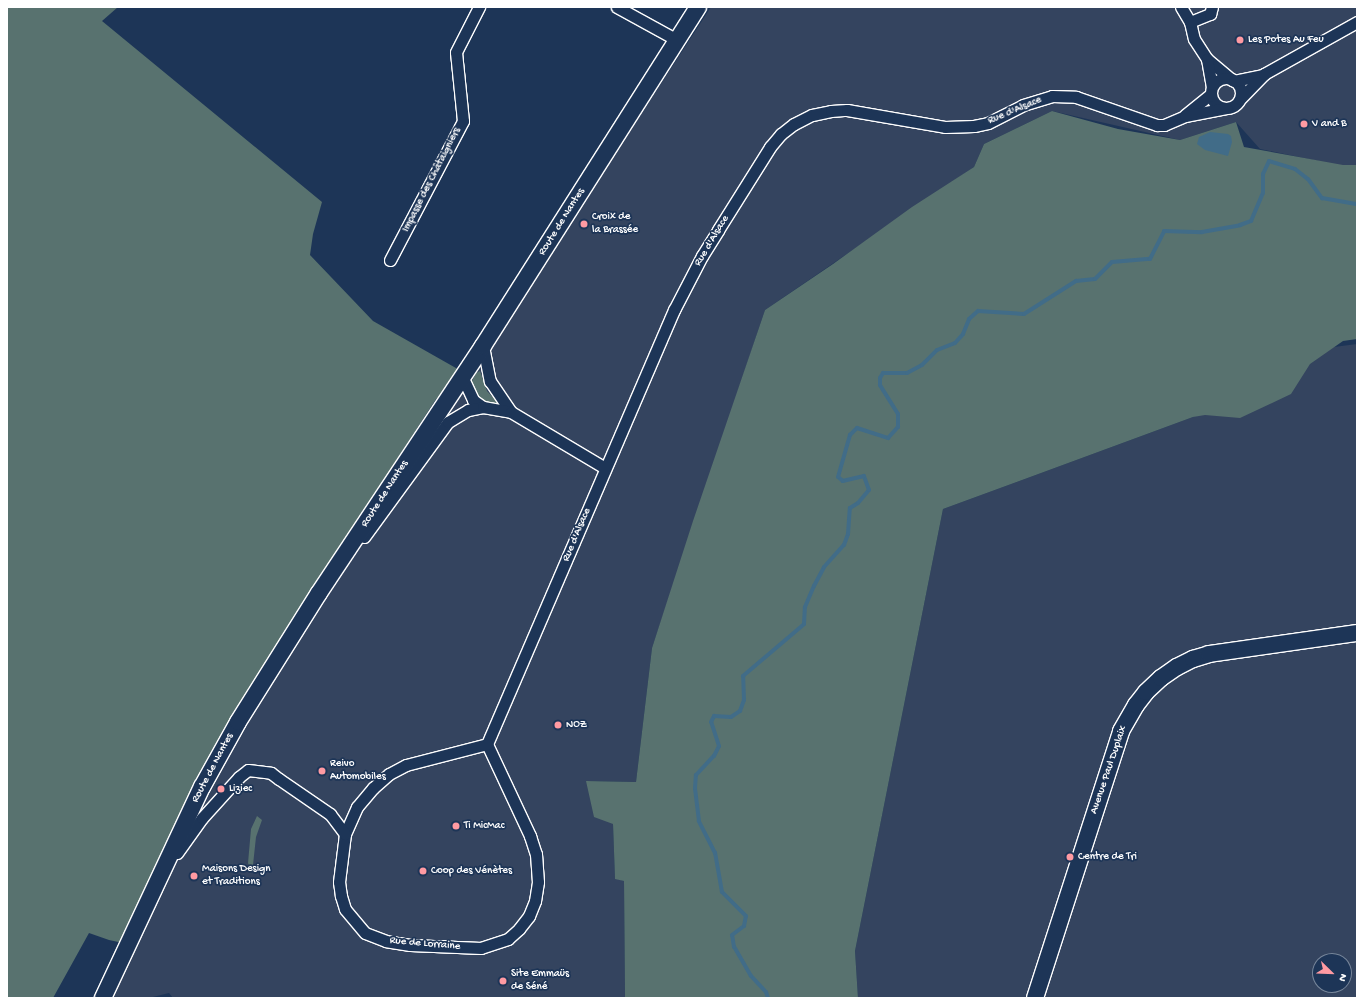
<!DOCTYPE html>
<html>
<head>
<meta charset="utf-8">
<style>
	body { margin:0 }
	#map { position:relative; width:1364px; height:1005px; overflow:hidden; background:#1d3557; font-family:"Gochi Hand",sans-serif }
	div>[style] { position:absolute }
	.built>* { inset:0; background:#34445f }
	.green>* { inset:0; background:#58726f }
	.water>* { inset:0; background:#416c88 }
	.stream>* { height:4px; margin:-2px; padding:0 2px; transform-origin:2px; border-radius:2px; background:#416c88 }
	.roads { filter:drop-shadow(1px 0 #fff) drop-shadow(-1px 0 #fff) drop-shadow(0 1px #fff) drop-shadow(0 -1px #fff) }
	.minor>* { height:11px; margin:-5.5px; padding:0 5.5px; transform-origin:5.5px; border-radius:5.5px; background:#1d3557 }
	.minor>.ring { margin:-5.5px; padding:0; box-sizing:content-box; background:none; border:11px solid #1d3557; border-radius:50% }
	.secondary>* { height:16px; margin:-8px; padding:0 8px; transform-origin:8px; border-radius:8px; background:#1d3557 }
	.dots>* { width:11px; height:11px; translate:-50% -50%; box-sizing:border-box; border:2px solid #1d3557; border-radius:50% }
	span { translate:-50% -50%; white-space:nowrap; text-align:center; line-height:1.15; -webkit-text-stroke:3.5px #1d3557; paint-order:stroke }
	.poi-label { font-size:11px; color:#fff }
	.left { translate:0 -50%; text-align:left }
	.street-label { font-size:11px; color:#fff }
	.frame { position:absolute; inset:0; border:8px solid #fff; pointer-events:none }
	.north { position:absolute; left:1312px; top:953px; width:40px; height:40px; box-sizing:border-box; background:#1d3557; border:1px solid #77869a; border-radius:50%; rotate:113deg; font-size:11px; font-weight:700; line-height:16px; text-align:center; color:#fff }
	.north::after { content:''; display:block; margin:auto; width:14px; height:18px; background:#ff9aa2; clip-path:polygon(50% 0,100% 100%,50% 72%,0 100%) }
</style>
</head>
<body>
<div id="map">
	<div class="built">
		<i style="clip-path:polygon(711px 7px,1357px 7px,1357px 169px,1260px 149px,1236px 122px,1180px 140px,1052px 111px,984px 144px,974px 167px,765px 310px,652px 648px,636px 782px,587px 781px,613px 824px,615px 878px,624px 881px,625px 998px,173px 998px,169px 993px,149px 998px,96px 998px,295px 617px,436px 399px,470px 376px)"></i>
		<i style="clip-path:polygon(evenodd,1357px 344px,1357px 998px,858px 998px,855px 951px,943px 509px,1193px 417px,1334px 347px,1357px 344px,1320px 961px,1344px 961px,1344px 985px,1320px 985px,1320px 961px)"></i>
	</div>
	<div class="green">
		<i style="clip-path:polygon(7px 7px,118px 7px,102px 21px,322px 202px,313px 234px,310px 255px,373px 321px,470px 376px,436px 399px,295px 617px,123px 943px,109px 940px,89px 933px,53px 998px,7px 998px,7px 887px,16px 893px,7px 887px)"></i>
		<i style="clip-path:polygon(1052px 111px,1118px 129px,1180px 140px,1236px 122px,1244px 147px,1343px 165px,1357px 165px,1357px 339px,1343px 341px,1310px 364px,1291px 394px,1240px 418px,1205px 415px,1193px 417px,943px 509px,855px 951px,858px 998px,625px 998px,624px 881px,615px 879px,613px 824px,594px 817px,586px 781px,636px 782px,652px 648px,693px 521px,765px 310px,833px 264px,912px 207px,974px 167px,984px 144px)"></i>
		<i style="clip-path:polygon(480px 371px,487px 391px,501px 406px,485px 402px,476px 397px,471px 383px,476px 373px)"></i>
		<i style="clip-path:polygon(257px 816px,262px 820px,256px 837px,253px 865px,250px 868px,248px 863px,251px 829px)"></i>
	</div>
	<div class="water">
		<i style="clip-path:polygon(1210px 132px,1228px 134px,1231px 136px,1232px 142px,1228px 156px,1205px 150px,1197px 144px,1199px 137px)"></i>
	</div>
	<div class="stream">
		<i style="left:768px;top:998px;width:6px;rotate:-108deg"></i>
		<i style="left:766px;top:992px;width:22px;rotate:-133deg"></i>
		<i style="left:751px;top:976px;width:34px;rotate:-120deg"></i>
		<i style="left:734px;top:947px;width:12px;rotate:-99deg"></i>
		<i style="left:732px;top:935px;width:15px;rotate:-37deg"></i>
		<i style="left:744px;top:926px;width:10px;rotate:-79deg"></i>
		<i style="left:746px;top:916px;width:34px;rotate:-135deg"></i>
		<i style="left:722px;top:892px;width:40px;rotate:-100deg"></i>
		<i style="left:715px;top:853px;width:36px;rotate:-117deg"></i>
		<i style="left:699px;top:821px;width:33px;rotate:-97deg"></i>
		<i style="left:695px;top:788px;width:13px;rotate:-86deg"></i>
		<i style="left:696px;top:775px;width:26px;rotate:-47deg"></i>
		<i style="left:714px;top:756px;width:11px;rotate:-63deg"></i>
		<i style="left:719px;top:746px;width:25px;rotate:-108deg"></i>
		<i style="left:711px;top:722px;width:7px;rotate:-63deg"></i>
		<i style="left:714px;top:716px;width:17px;rotate:3deg"></i>
		<i style="left:731px;top:717px;width:11px;rotate:-34deg"></i>
		<i style="left:740px;top:711px;width:12px;rotate:-70deg"></i>
		<i style="left:744px;top:700px;width:24px;rotate:-92deg"></i>
		<i style="left:743px;top:676px;width:80px;rotate:-40.4deg"></i>
		<i style="left:804px;top:624px;width:17px;rotate:-87deg"></i>
		<i style="left:805px;top:607px;width:23px;rotate:-67deg"></i>
		<i style="left:814px;top:586px;width:21px;rotate:-62deg"></i>
		<i style="left:824px;top:567px;width:30px;rotate:-48deg"></i>
		<i style="left:844px;top:545px;width:12px;rotate:-70deg"></i>
		<i style="left:848px;top:534px;width:26px;rotate:-86deg"></i>
		<i style="left:850px;top:508px;width:9px;rotate:-32deg"></i>
		<i style="left:858px;top:503px;width:17px;rotate:-50deg"></i>
		<i style="left:869px;top:490px;width:15px;rotate:-110deg"></i>
		<i style="left:864px;top:476px;width:22px;rotate:167deg"></i>
		<i style="left:843px;top:481px;width:6px;rotate:-141deg"></i>
		<i style="left:838px;top:477px;width:44px;rotate:-74.1deg"></i>
		<i style="left:850px;top:435px;width:10px;rotate:-45deg"></i>
		<i style="left:857px;top:428px;width:33px;rotate:18deg"></i>
		<i style="left:888px;top:438px;width:15px;rotate:-48deg"></i>
		<i style="left:898px;top:427px;width:13px;rotate:-90deg"></i>
		<i style="left:898px;top:414px;width:34px;rotate:-122deg"></i>
		<i style="left:880px;top:385px;width:7px;rotate:-90deg"></i>
		<i style="left:880px;top:378px;width:6px;rotate:-59deg"></i>
		<i style="left:883px;top:373px;width:24px"></i>
		<i style="left:907px;top:373px;width:17px;rotate:-28deg"></i>
		<i style="left:922px;top:365px;width:21px;rotate:-45deg"></i>
		<i style="left:937px;top:350px;width:19px;rotate:-21deg"></i>
		<i style="left:955px;top:343px;width:12px;rotate:-48deg"></i>
		<i style="left:963px;top:334px;width:16px;rotate:-68deg"></i>
		<i style="left:969px;top:319px;width:12px;rotate:-42deg"></i>
		<i style="left:978px;top:311px;width:46px;rotate:3.7deg"></i>
		<i style="left:1024px;top:314px;width:62px;rotate:-32.4deg"></i>
		<i style="left:1076px;top:281px;width:19px;rotate:-6deg"></i>
		<i style="left:1095px;top:279px;width:24px;rotate:-45deg"></i>
		<i style="left:1112px;top:262px;width:38px;rotate:-5deg"></i>
		<i style="left:1150px;top:259px;width:31px;rotate:-63deg"></i>
		<i style="left:1164px;top:231px;width:38px;rotate:2deg"></i>
		<i style="left:1202px;top:232px;width:39px;rotate:-10deg"></i>
		<i style="left:1240px;top:225px;width:12px;rotate:-20deg"></i>
		<i style="left:1251px;top:221px;width:30px;rotate:-67deg"></i>
		<i style="left:1263px;top:193px;width:19px;rotate:-90deg"></i>
		<i style="left:1263px;top:174px;width:14px;rotate:-65deg"></i>
		<i style="left:1269px;top:161px;width:27px;rotate:17deg"></i>
		<i style="left:1295px;top:169px;width:16px;rotate:38deg"></i>
		<i style="left:1308px;top:179px;width:24px;rotate:54deg"></i>
		<i style="left:1322px;top:198px;width:36px;rotate:10deg"></i>
	</div>
	<div class="roads">
		<div class="minor">
			<i style="left:617px;top:7px;width:68px;rotate:28.8deg"></i>
			<i style="left:1181px;top:7px;width:17px;rotate:59deg"></i>
			<i style="left:1190px;top:22px;width:17px;rotate:77deg"></i>
			<i style="left:1194px;top:39px;width:24px;rotate:57deg"></i>
			<i style="left:1207px;top:59px;width:33px;rotate:40deg"></i>
			<i style="left:1190px;top:22px;width:22px;rotate:-22deg"></i>
			<i style="left:1210px;top:14px;width:7px;rotate:-74deg"></i>
			<i style="left:1207px;top:59px;width:28px;rotate:80deg"></i>
			<i class="ring" style="left:1211px;top:78px;width:19px;height:19px"></i>
			<i style="left:1234px;top:81px;width:30px;rotate:-12deg"></i>
			<i style="left:1240px;top:99px;width:35px;rotate:-46deg"></i>
			<i style="left:1264px;top:74px;width:107px;rotate:-29.2deg"></i>
			<i style="left:1185px;top:115px;width:33px;rotate:-39deg"></i>
			<i style="left:390px;top:260px;width:157px;rotate:-62.3deg"></i>
			<i style="left:463px;top:121px;width:69px;rotate:-95.8deg"></i>
			<i style="left:456px;top:52px;width:51px;rotate:-62.9deg"></i>
			<i style="left:483px;top:346px;width:36px;rotate:79deg"></i>
			<i style="left:490px;top:381px;width:37px;rotate:56deg"></i>
			<i style="left:462px;top:376px;width:26px;rotate:65deg"></i>
			<i style="left:473px;top:400px;width:12px;rotate:35deg"></i>
			<i style="left:364px;top:537px;width:142px;rotate:-53.9deg"></i>
			<i style="left:448px;top:422px;width:23px;rotate:-31deg"></i>
			<i style="left:468px;top:410px;width:15px;rotate:-11deg"></i>
			<i style="left:483px;top:407px;width:28px;rotate:10deg"></i>
			<i style="left:511px;top:412px;width:109px;rotate:30.8deg"></i>
			<i style="left:487px;top:744px;width:473px;rotate:-66.7deg"></i>
			<i style="left:674px;top:310px;width:61px;rotate:-62.6deg"></i>
			<i style="left:702px;top:256px;width:31px;rotate:-58deg"></i>
			<i style="left:718px;top:230px;width:98px;rotate:-57.9deg"></i>
			<i style="left:770px;top:147px;width:17px;rotate:-50deg"></i>
			<i style="left:781px;top:134px;width:16px;rotate:-38deg"></i>
			<i style="left:794px;top:124px;width:20px;rotate:-27deg"></i>
			<i style="left:812px;top:115px;width:19px;rotate:-12deg"></i>
			<i style="left:831px;top:111px;width:16px;rotate:-4deg"></i>
			<i style="left:847px;top:110px;width:99px;rotate:9.8deg"></i>
			<i style="left:945px;top:127px;width:29px;rotate:-2deg"></i>
			<i style="left:974px;top:126px;width:14px;rotate:-12deg"></i>
			<i style="left:988px;top:123px;width:39px;rotate:-27deg"></i>
			<i style="left:1023px;top:105px;width:30px;rotate:-17deg"></i>
			<i style="left:1052px;top:96px;width:24px;rotate:2deg"></i>
			<i style="left:1076px;top:97px;width:86px;rotate:19.1deg"></i>
			<i style="left:1157px;top:125px;width:7px"></i>
			<i style="left:1164px;top:125px;width:23px;rotate:-23deg"></i>
			<i style="left:1185px;top:116px;width:42px;rotate:-11deg"></i>
			<i style="left:487px;top:744px;width:102px;rotate:64.9deg"></i>
			<i style="left:530px;top:836px;width:19px;rotate:72deg"></i>
			<i style="left:536px;top:854px;width:28px;rotate:86deg"></i>
			<i style="left:538px;top:882px;width:19px;rotate:99deg"></i>
			<i style="left:535px;top:901px;width:16px;rotate:112deg"></i>
			<i style="left:529px;top:916px;width:16px;rotate:128deg"></i>
			<i style="left:519px;top:929px;width:15px;rotate:138deg"></i>
			<i style="left:508px;top:939px;width:28px;rotate:162deg"></i>
			<i style="left:481px;top:948px;width:71px;rotate:-177.6deg"></i>
			<i style="left:410px;top:945px;width:24px;rotate:-171deg"></i>
			<i style="left:386px;top:941px;width:22px;rotate:-159deg"></i>
			<i style="left:365px;top:933px;width:31px;rotate:-130deg"></i>
			<i style="left:345px;top:909px;width:14px;rotate:-107deg"></i>
			<i style="left:341px;top:896px;width:14px;rotate:-98deg"></i>
			<i style="left:339px;top:882px;width:48px;rotate:-82.9deg"></i>
			<i style="left:345px;top:834px;width:30px;rotate:-66deg"></i>
			<i style="left:357px;top:807px;width:25px;rotate:-50deg"></i>
			<i style="left:373px;top:788px;width:21px;rotate:-41deg"></i>
			<i style="left:389px;top:774px;width:19px;rotate:-28deg"></i>
			<i style="left:406px;top:765px;width:84px;rotate:-14.5deg"></i>
			<i style="left:177px;top:853px;width:43px;rotate:-54.5deg"></i>
			<i style="left:202px;top:818px;width:55px;rotate:-47.9deg"></i>
			<i style="left:239px;top:777px;width:11px;rotate:-38deg"></i>
			<i style="left:248px;top:770px;width:23px;rotate:7deg"></i>
			<i style="left:271px;top:773px;width:10px;rotate:37deg"></i>
			<i style="left:279px;top:779px;width:62px;rotate:34.5deg"></i>
			<i style="left:330px;top:814px;width:25px;rotate:53deg"></i>
		</div>
		<div class="secondary">
			<i style="left:103px;top:998px;width:233px;rotate:-64.9deg"></i>
			<i style="left:202px;top:787px;width:74px;rotate:-61deg"></i>
			<i style="left:238px;top:722px;width:152px;rotate:-57.9deg"></i>
			<i style="left:319px;top:593px;width:296px;rotate:-56.4deg"></i>
			<i style="left:483px;top:346px;width:401px;rotate:-57.6deg"></i>
			<i style="left:1035px;top:998px;width:281px;rotate:-72.1deg"></i>
			<i style="left:1121px;top:731px;width:30px;rotate:-60deg"></i>
			<i style="left:1136px;top:705px;width:16px;rotate:-52deg"></i>
			<i style="left:1146px;top:692px;width:21px;rotate:-43deg"></i>
			<i style="left:1161px;top:678px;width:19px;rotate:-35deg"></i>
			<i style="left:1177px;top:667px;width:18px;rotate:-27deg"></i>
			<i style="left:1193px;top:659px;width:17px;rotate:-17deg"></i>
			<i style="left:1209px;top:654px;width:149px;rotate:-8.1deg"></i>
		</div>
	</div>
	<div class="dots">
		<i style="left:1240px;top:40px;background:#ff9aa2"></i>
		<i style="left:1304px;top:124px;background:#ff9aa2"></i>
		<i style="left:584px;top:224px;background:#ff9aa2"></i>
		<i style="left:558px;top:725px;background:#ff9aa2"></i>
		<i style="left:322px;top:771px;background:#ff9aa2"></i>
		<i style="left:221px;top:789px;background:#ff9aa2"></i>
		<i style="left:456px;top:826px;background:#ff9aa2"></i>
		<i style="left:1070px;top:857px;background:#ff9aa2"></i>
		<i style="left:423px;top:871px;background:#ff9aa2"></i>
		<i style="left:194px;top:876px;background:#ff9aa2"></i>
		<i style="left:503px;top:981px;background:#ff9aa2"></i>
	</div>
	<div class="poi-label">
		<span class="left" style="left:1248px;top:40px">Les Potes Au Feu</span>
		<span class="left" style="left:1312px;top:124px">V and B</span>
		<span class="left" style="left:592px;top:224px">Croix de<br>la Brassée</span>
		<span class="left" style="left:566px;top:725px">NOZ</span>
		<span class="left" style="left:330px;top:771px">Reivo<br>Automobiles</span>
		<span class="left" style="left:229px;top:789px">Liziec</span>
		<span class="left" style="left:464px;top:826px">Ti MicMac</span>
		<span class="left" style="left:1078px;top:857px">Centre de Tri</span>
		<span class="left" style="left:202px;top:876px">Maisons Design<br>et Traditions</span>
		<span class="left" style="left:431px;top:871px">Coop des Vénètes</span>
		<span class="left" style="left:511px;top:981px">Site Emmaüs<br>de Séné</span>
	</div>
	<div class="street-label">
		<span style="left:1015px;top:111px;rotate:-23deg">Rue d'Alsace</span>
		<span style="left:432px;top:180px;rotate:-63deg">Impasse des Châtaigniers</span>
		<span style="left:562px;top:222px;rotate:-58deg">Route de Nantes</span>
		<span style="left:712px;top:241px;rotate:-59deg">Rue d'Alsace</span>
		<span style="left:385px;top:494px;rotate:-57deg">Route de Nantes</span>
		<span style="left:577px;top:535px;rotate:-67deg">Rue d'Alsace</span>
		<span style="left:213px;top:768px;rotate:-62deg">Route de Nantes</span>
		<span style="left:1109px;top:770px;rotate:-71deg">Avenue Paul Duplaix</span>
		<span style="left:425px;top:944px;rotate:5deg">Rue de Lorraine</span>
	</div>
	<div class="frame"></div>
	<div class="north">N</div>
</div>
</body>
</html>
